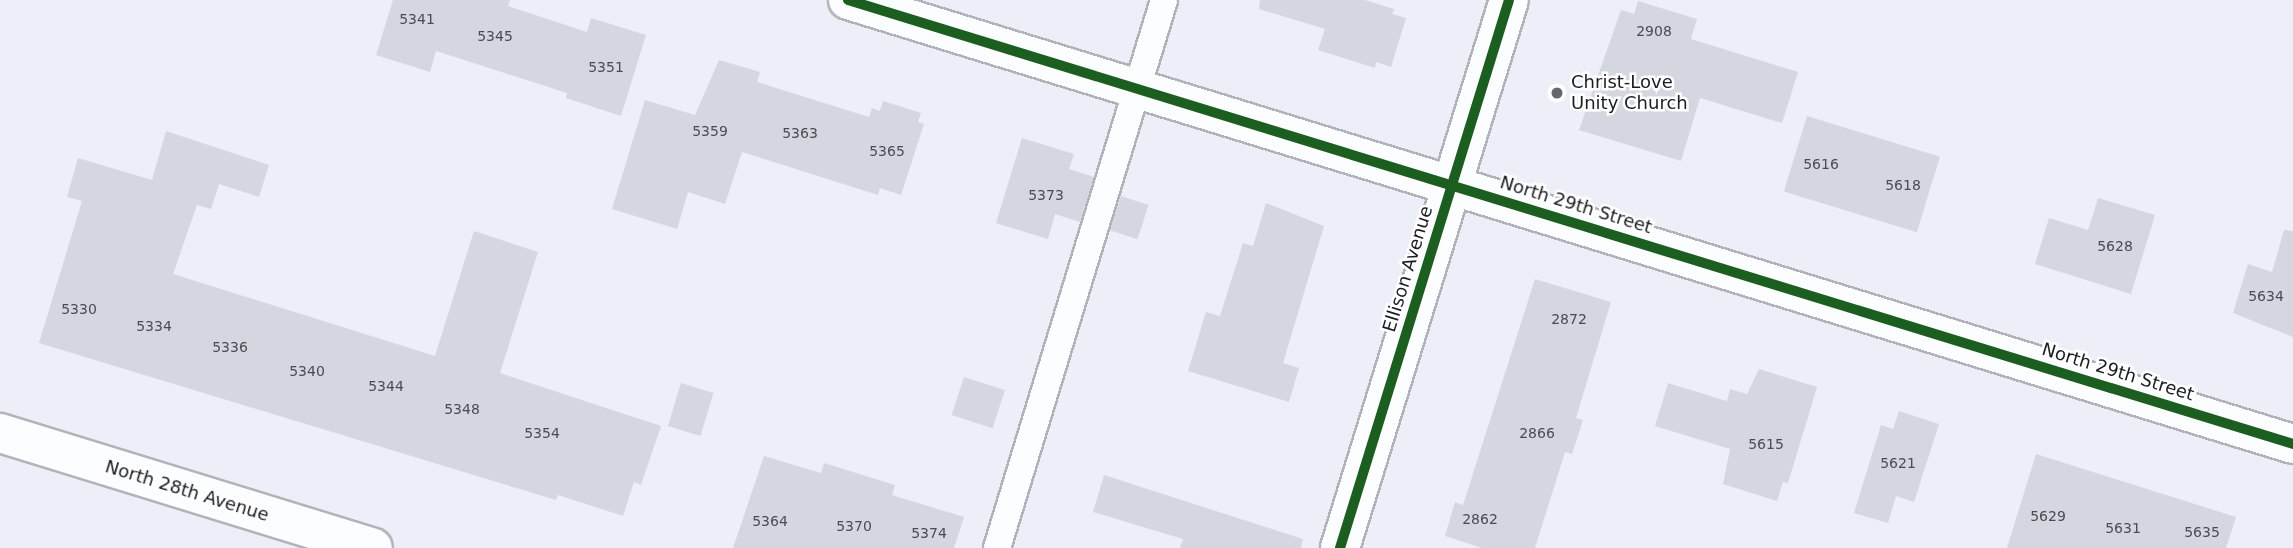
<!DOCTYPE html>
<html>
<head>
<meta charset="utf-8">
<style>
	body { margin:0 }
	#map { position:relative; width:2293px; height:548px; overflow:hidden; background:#edeff8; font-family:"DejaVu Sans",sans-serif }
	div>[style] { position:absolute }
	.building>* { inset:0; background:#d4d6e0; transform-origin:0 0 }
	.roads { filter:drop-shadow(2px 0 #b2b3ba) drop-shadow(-2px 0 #b2b3ba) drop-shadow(0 2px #b2b3ba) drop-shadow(0 -2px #b2b3ba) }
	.lane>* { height:26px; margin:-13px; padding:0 13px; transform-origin:13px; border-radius:13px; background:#fcfdfe }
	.street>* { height:38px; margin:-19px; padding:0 19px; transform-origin:19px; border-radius:19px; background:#fcfdfe }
	.cycleway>* { height:10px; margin:-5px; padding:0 5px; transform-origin:5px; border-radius:5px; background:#1b5e20 }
	.dots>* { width:19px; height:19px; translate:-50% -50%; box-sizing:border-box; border:4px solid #fff; border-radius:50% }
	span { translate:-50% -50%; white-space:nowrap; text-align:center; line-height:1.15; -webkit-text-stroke:5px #fff; paint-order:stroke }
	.number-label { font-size:14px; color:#4a4b53 }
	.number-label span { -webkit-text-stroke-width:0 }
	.poi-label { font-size:18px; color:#1c1d24 }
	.left { translate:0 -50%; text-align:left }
	.street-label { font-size:18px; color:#1c1d24 }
</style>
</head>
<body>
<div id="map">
	<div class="building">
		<i style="clip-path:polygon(393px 0,510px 0,508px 6px,587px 32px,591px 18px,646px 35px,621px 116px,566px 98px,567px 93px,436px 51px,430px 72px,376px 55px)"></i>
		<i style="clip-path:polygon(1260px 0,1365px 0,1394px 9px,1392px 14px,1406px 18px,1391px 67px,1376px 62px,1375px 68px,1318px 50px,1325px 29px,1259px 9px)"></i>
		<i style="clip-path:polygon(1638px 1px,1697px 19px,1691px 39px,1798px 72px,1782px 123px,1700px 98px,1681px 161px,1579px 130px,1621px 10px,1634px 14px)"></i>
		<i style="clip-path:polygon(719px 60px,760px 72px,757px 82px,869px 117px,872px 108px,880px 111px,883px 101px,921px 113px,918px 122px,924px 124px,901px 195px,880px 188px,878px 195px,742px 152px,725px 204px,688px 192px,677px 229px,612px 209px,645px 100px,695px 115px)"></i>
		<i style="left:1807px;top:116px;width:139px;height:79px;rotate:17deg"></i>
		<i style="clip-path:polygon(166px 131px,269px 165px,259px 197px,219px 184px,211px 209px,197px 205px,173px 274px,435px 356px,474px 231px,538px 252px,500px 373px,661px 426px,641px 485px,634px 482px,623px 516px,558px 495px,556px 500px,39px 343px,82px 201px,67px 197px,78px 158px,152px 180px)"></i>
		<i style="clip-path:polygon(1022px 138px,1074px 154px,1069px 169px,1094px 177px,1080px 222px,1055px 214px,1048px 239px,996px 223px)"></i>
		<i style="left:1121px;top:196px;width:29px;height:36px;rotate:18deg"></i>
		<i style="clip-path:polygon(2098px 198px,2155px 215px,2131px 294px,2035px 264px,2049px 218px,2088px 230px)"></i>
		<i style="clip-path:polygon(1266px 203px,1324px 226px,1283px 363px,1299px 368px,1289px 402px,1188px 371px,1206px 312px,1220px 316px,1243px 243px,1253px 246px)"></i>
		<i style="clip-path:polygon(2284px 230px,2293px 231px,2293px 337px,2233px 313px,2248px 264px,2272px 272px)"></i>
		<i style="clip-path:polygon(1535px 279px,1611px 302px,1576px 418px,1583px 420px,1572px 454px,1565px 452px,1535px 548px,1482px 548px,1445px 536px,1455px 502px,1463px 505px)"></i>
		<i style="clip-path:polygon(1759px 369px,1817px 387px,1788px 483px,1783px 482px,1777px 501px,1723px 484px,1730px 449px,1655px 426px,1668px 383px,1727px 401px,1730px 389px,1747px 394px)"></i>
		<i style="left:964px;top:377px;width:43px;height:40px;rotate:18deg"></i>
		<i style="left:681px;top:383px;width:34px;height:45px;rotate:17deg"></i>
		<i style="clip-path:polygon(1899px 411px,1939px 424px,1914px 502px,1896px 496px,1888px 523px,1854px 513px,1881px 425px,1893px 429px)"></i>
		<i style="clip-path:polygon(2036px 454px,2236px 517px,2226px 548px,2007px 548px)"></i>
		<i style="clip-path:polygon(764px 456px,821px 473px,824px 463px,895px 485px,892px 495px,964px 517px,954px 548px,733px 548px)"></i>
		<i style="clip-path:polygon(1104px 475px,1303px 539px,1301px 548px,1180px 548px,1183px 539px,1093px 512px)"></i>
	</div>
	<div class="roads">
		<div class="lane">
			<i style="left:997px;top:548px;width:573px;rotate:-73.05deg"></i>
		</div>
		<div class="street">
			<i style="left:848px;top:0;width:1512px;rotate:17.08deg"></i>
			<i style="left:0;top:433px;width:390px;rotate:17.1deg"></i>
			<i style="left:1340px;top:548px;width:573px;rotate:-72.86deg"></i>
		</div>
	</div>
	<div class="cycleway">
		<i style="left:848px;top:0;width:1512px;rotate:17.08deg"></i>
		<i style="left:1340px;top:548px;width:573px;rotate:-72.86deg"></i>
	</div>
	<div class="dots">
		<i style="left:1557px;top:93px;background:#65666e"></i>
	</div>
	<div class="number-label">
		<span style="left:417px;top:19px">5341</span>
		<span style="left:1654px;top:31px">2908</span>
		<span style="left:495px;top:36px">5345</span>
		<span style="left:606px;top:67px">5351</span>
		<span style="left:710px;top:131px">5359</span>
		<span style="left:800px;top:133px">5363</span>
		<span style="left:887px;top:151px">5365</span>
		<span style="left:1821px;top:164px">5616</span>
		<span style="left:1903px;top:185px">5618</span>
		<span style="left:1046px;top:195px">5373</span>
		<span style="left:2115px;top:246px">5628</span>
		<span style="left:2266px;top:296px">5634</span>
		<span style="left:79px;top:309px">5330</span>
		<span style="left:1569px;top:319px">2872</span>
		<span style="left:154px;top:326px">5334</span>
		<span style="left:230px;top:347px">5336</span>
		<span style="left:307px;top:371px">5340</span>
		<span style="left:386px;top:386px">5344</span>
		<span style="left:462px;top:409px">5348</span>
		<span style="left:542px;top:433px">5354</span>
		<span style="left:1537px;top:433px">2866</span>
		<span style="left:1766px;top:444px">5615</span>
		<span style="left:1898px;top:463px">5621</span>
		<span style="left:2048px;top:516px">5629</span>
		<span style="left:1480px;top:519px">2862</span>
		<span style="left:770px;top:521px">5364</span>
		<span style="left:854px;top:526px">5370</span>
		<span style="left:2123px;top:528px">5631</span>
		<span style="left:2202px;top:532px">5635</span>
		<span style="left:929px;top:533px">5374</span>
	</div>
	<div class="poi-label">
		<span class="left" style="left:1571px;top:93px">Christ-Love<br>Unity Church</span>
	</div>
	<div class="street-label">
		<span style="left:1576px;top:205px;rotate:17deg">North 29th Street</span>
		<span style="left:1408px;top:269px;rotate:-73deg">Ellison Avenue</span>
		<span style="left:2118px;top:372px;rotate:17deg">North 29th Street</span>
		<span style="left:187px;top:491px;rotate:17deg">North 28th Avenue</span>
	</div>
</div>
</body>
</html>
